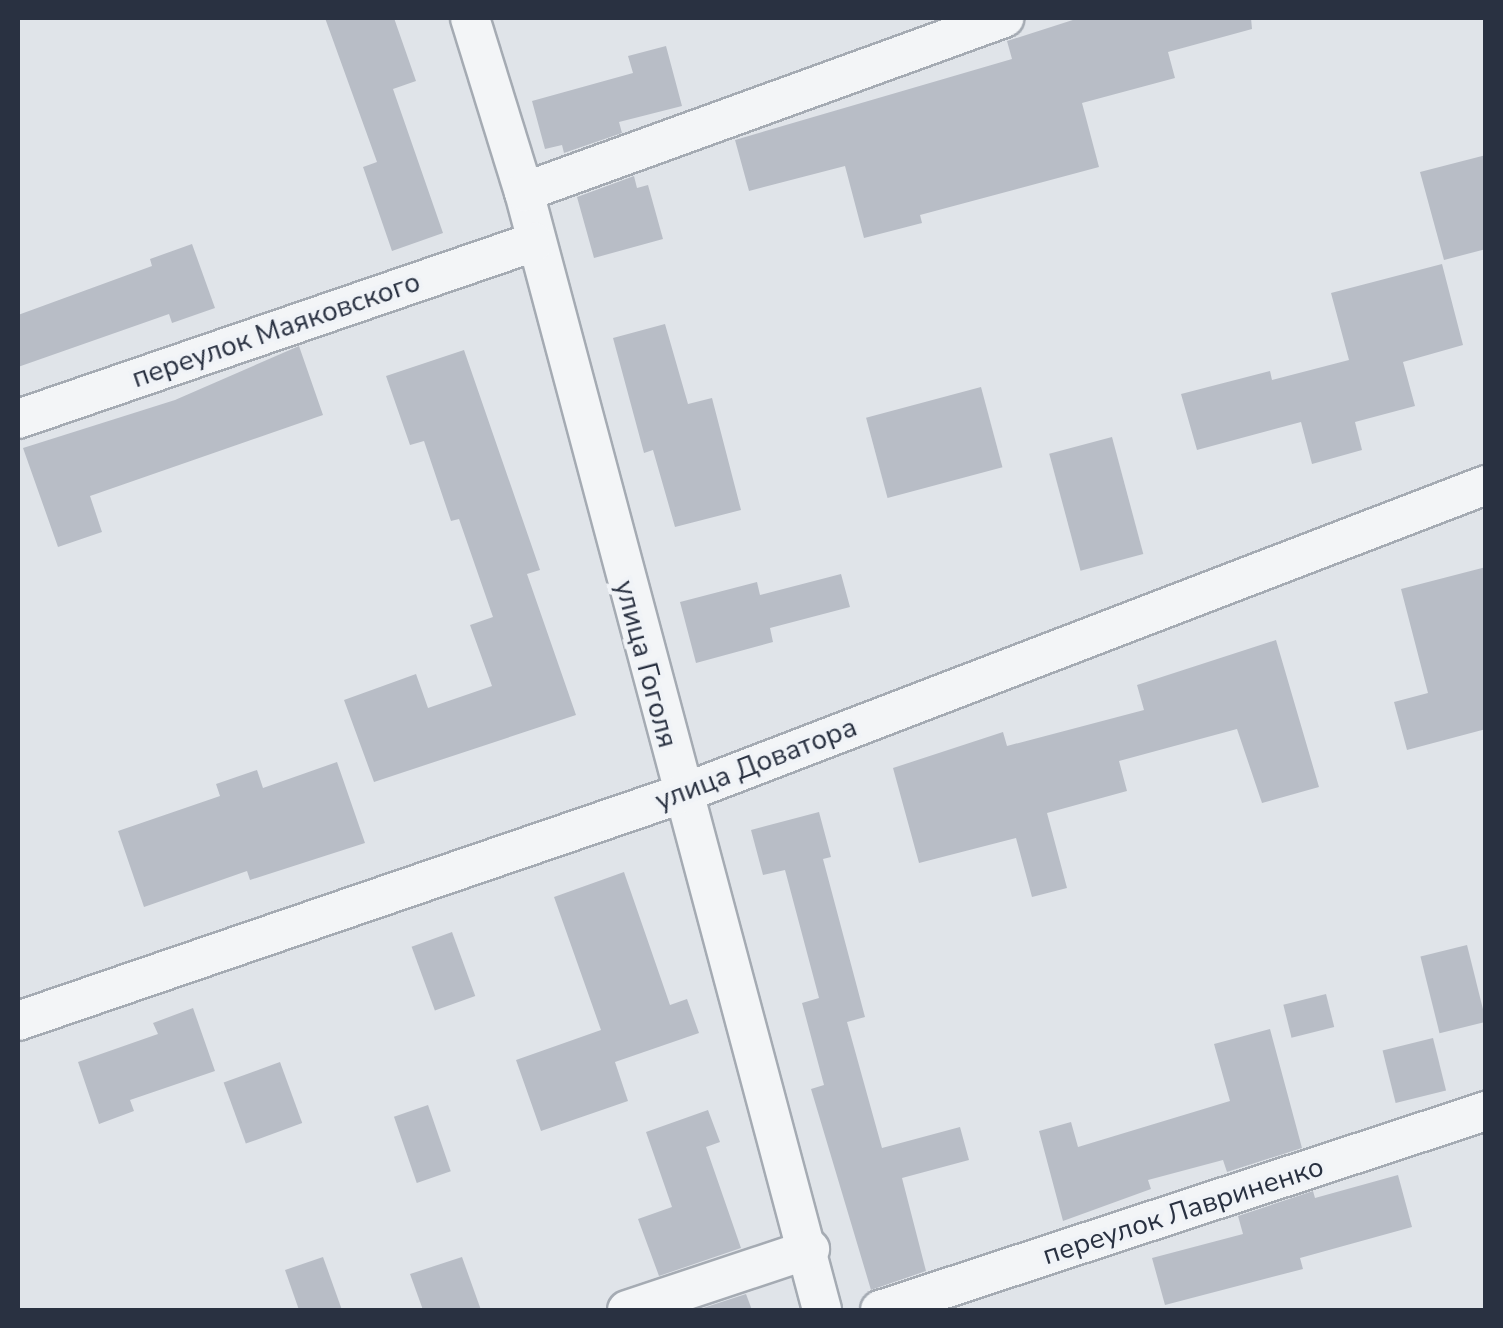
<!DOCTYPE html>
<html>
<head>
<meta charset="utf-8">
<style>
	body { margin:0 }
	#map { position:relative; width:1503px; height:1328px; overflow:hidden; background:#e0e4e9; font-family:"Nunito Sans",sans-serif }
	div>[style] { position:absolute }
	.building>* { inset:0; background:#b8bdc6; transform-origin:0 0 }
	.roads { filter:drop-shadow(2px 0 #a5abb3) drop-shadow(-2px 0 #a5abb3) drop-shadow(0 2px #a5abb3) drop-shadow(0 -2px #a5abb3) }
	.street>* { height:38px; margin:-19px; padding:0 19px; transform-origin:19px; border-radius:19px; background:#f3f5f7 }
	span { translate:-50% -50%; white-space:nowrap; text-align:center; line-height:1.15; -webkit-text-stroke:8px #f0f3f7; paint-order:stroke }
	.street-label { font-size:28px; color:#293141 }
	.frame { position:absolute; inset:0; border:20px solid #293141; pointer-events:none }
</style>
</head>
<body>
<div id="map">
	<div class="building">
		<i style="clip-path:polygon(325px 18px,394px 18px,416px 81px,393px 89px,443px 233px,392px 251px,363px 167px,377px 162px)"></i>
		<i style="clip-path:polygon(1079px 18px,1251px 18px,1252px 29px,1168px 52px,1175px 78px,1082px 103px,1099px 167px,920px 215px,922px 223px,864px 238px,845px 166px,749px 191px,735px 140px,1012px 59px,1007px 41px)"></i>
		<i style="clip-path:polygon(666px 46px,682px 106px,619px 122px,622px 133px,564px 153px,562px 145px,545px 149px,532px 101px,633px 73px,628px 56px)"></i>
		<i style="clip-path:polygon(1486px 155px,1486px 249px,1444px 260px,1420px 172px)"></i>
		<i style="clip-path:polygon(634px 176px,637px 188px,648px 185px,663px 239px,594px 258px,577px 197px)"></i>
		<i style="clip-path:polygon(192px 244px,215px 308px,172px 323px,169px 314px,18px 367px,18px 315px,152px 266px,150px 259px)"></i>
		<i style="clip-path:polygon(1442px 264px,1463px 345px,1403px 362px,1415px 406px,1355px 422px,1362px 450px,1312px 464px,1301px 422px,1197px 450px,1181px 394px,1270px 371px,1272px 380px,1349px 360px,1331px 293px)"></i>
		<i style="clip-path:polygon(665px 324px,688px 404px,712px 398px,741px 510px,675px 527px,653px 450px,644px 453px,613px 338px)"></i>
		<i style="clip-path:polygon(299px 346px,323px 415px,90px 496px,102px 532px,58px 547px,23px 448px,175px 400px)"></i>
		<i style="clip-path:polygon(464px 350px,540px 570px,527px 574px,576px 715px,374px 782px,344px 700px,416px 674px,428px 708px,492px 686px,470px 625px,493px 617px,459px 519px,451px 521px,424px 441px,410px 445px,386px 376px)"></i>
		<i style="left:981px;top:387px;width:83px;height:119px;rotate:75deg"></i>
		<i style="left:1112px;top:437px;width:121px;height:65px;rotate:75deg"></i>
		<i style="clip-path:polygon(1486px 567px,1486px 729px,1407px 750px,1394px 702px,1428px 693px,1401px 589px)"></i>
		<i style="clip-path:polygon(841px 574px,850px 607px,770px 628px,773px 642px,696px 663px,680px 602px,757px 582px,760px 595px)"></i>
		<i style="clip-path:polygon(1276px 640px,1319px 787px,1262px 803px,1237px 729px,1119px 761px,1127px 791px,1047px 813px,1067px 888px,1032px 897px,1016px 838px,919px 863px,893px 768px,1003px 732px,1007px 746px,1144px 710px,1137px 685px)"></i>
		<i style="clip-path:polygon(337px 762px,365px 843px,250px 880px,247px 871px,144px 907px,118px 831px,220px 796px,216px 784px,257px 770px,263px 788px)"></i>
		<i style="clip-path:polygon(819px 812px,831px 857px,823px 859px,865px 1017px,847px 1022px,882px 1148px,960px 1127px,969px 1160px,902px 1178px,926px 1271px,871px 1290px,811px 1089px,824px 1085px,802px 1003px,819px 998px,785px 870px,763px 875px,751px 830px)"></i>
		<i style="clip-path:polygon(624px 872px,670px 1005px,687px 999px,699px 1033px,615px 1062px,628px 1101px,541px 1131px,516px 1060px,601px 1030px,554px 897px)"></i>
		<i style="left:452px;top:932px;width:68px;height:43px;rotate:70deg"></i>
		<i style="left:1467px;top:945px;width:79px;height:48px;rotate:76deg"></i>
		<i style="left:1326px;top:994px;width:34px;height:44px;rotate:76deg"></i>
		<i style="clip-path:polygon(193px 1008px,215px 1071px,130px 1100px,134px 1111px,99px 1124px,78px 1062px,158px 1034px,153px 1023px)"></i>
		<i style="clip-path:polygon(1270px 1029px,1302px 1148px,1227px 1172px,1223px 1160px,1148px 1180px,1151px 1189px,1063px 1221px,1039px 1131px,1071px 1122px,1078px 1147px,1230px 1101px,1214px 1044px)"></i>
		<i style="left:1433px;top:1038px;width:54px;height:52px;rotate:76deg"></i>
		<i style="left:280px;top:1062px;width:65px;height:60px;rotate:70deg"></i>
		<i style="left:428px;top:1105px;width:70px;height:36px;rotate:71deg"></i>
		<i style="clip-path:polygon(708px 1110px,720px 1142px,706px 1147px,741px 1248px,659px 1276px,638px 1219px,672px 1207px,646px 1132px)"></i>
		<i style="clip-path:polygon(1398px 1175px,1412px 1227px,1300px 1258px,1303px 1269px,1165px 1305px,1152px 1258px,1243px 1234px,1238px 1216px,1313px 1191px,1315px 1198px)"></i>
		<i style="clip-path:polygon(323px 1257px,342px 1310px,299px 1310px,285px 1270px)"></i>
		<i style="clip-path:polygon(462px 1257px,481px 1310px,423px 1310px,410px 1274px)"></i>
		<i style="clip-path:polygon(746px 1294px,752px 1310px,697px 1310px)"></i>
	</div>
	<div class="roads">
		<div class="street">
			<i style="left:470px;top:18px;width:182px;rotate:72.8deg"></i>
			<i style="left:524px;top:192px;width:1157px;rotate:75.07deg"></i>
			<i style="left:524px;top:192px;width:511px;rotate:-19.93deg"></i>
			<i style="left:18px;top:419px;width:546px;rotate:-18.93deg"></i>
			<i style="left:18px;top:1021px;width:701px;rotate:-18.9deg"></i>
			<i style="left:681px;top:794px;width:862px;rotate:-21deg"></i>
			<i style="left:627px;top:1310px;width:193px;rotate:-18.4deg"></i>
			<i style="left:880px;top:1310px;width:638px;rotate:-18.18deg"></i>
		</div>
	</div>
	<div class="street-label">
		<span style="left:276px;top:330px;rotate:-19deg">переулок Маяковского</span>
		<span style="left:646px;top:664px;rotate:75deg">улица Гоголя</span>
		<span style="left:756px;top:764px;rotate:-21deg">улица Доватора</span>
		<span style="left:1183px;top:1211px;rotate:-18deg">переулок Лавриненко</span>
	</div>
	<div class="frame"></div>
</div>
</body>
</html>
